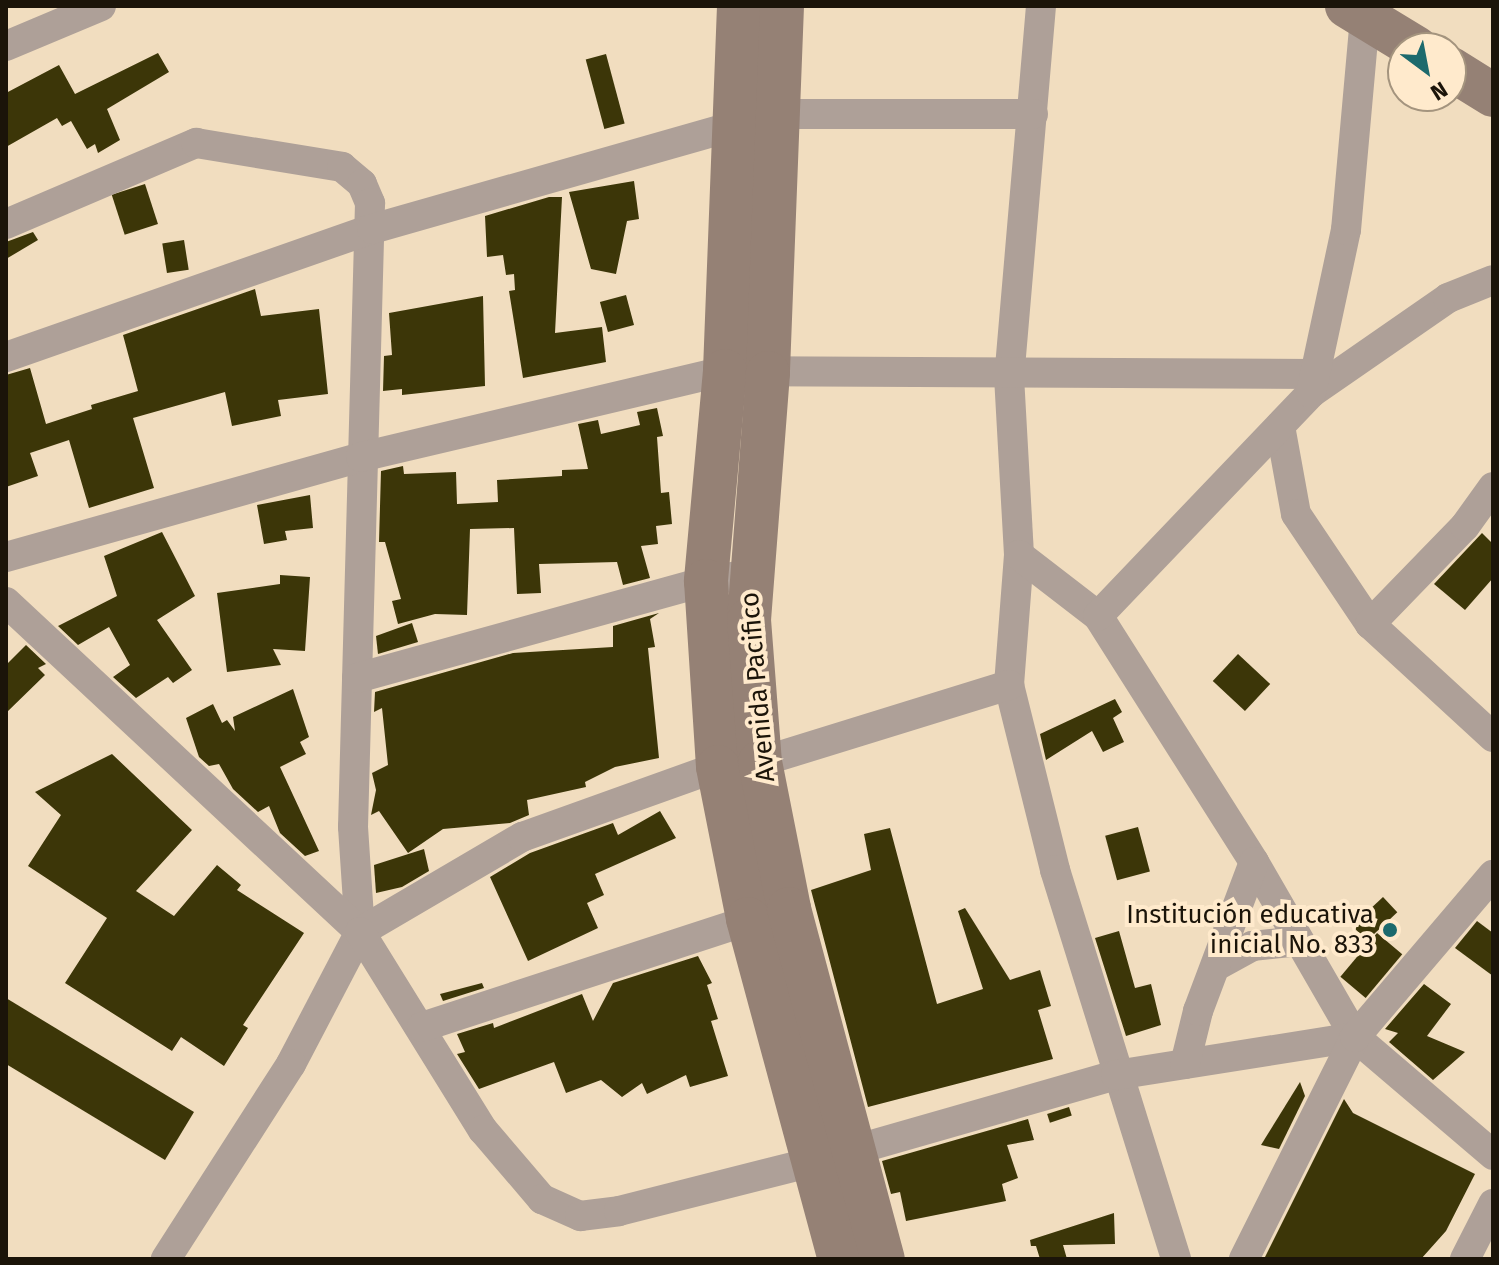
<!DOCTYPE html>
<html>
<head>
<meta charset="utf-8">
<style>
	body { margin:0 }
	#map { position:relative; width:1499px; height:1265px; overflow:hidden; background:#f1ddbf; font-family:"Fira Sans",sans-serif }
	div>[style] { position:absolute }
	.building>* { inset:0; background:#3c3608; transform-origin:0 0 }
	.street>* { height:30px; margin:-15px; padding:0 15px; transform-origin:15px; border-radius:15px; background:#aea098 }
	.secondary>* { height:44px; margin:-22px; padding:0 22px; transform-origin:22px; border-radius:22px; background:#958175 }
	.dots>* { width:22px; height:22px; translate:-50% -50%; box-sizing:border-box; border:4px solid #ffeacc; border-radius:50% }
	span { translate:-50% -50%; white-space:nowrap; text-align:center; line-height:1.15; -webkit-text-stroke:8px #ffeacc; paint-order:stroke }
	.street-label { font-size:26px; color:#1b1409 }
	.poi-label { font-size:26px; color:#1b1409 }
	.right { translate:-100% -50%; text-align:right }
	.frame { position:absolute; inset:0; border:8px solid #1b1409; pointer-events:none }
	.north { position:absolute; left:1387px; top:32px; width:80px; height:80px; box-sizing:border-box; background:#ffeacc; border:2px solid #a4947e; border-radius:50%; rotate:148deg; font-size:22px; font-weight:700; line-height:32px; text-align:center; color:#1b1409 }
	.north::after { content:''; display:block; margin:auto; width:28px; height:36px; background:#1d6a6d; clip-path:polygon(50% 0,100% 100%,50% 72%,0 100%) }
</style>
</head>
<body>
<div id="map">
	<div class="building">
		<i style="clip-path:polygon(158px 53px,169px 72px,107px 109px,120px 140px,98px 153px,95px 144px,87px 149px,71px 121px,62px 126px,57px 118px,6px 147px,6px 93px,59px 65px,75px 94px)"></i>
		<i style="left:606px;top:54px;width:72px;height:21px;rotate:75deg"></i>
		<i style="clip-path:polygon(634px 181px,639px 219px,627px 221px,616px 274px,591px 269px,569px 192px)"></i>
		<i style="left:145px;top:184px;width:42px;height:35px;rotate:72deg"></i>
		<i style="clip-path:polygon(549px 197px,562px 197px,555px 333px,602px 327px,606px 362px,523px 378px,509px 291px,515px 290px,514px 274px,506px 275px,503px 255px,487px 257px,485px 216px)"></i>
		<i style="clip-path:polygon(33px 232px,38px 240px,6px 259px,6px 242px)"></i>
		<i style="left:184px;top:240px;width:30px;height:22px;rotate:81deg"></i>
		<i style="clip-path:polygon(255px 289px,261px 316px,319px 309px,328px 394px,278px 400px,281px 416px,232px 426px,225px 392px,133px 418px,154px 488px,89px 508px,69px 440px,30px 453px,38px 476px,6px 487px,6px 375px,30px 368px,46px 424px,92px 409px,91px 405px,138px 391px,123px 335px)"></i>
		<i style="left:626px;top:295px;width:31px;height:27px;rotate:75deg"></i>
		<i style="clip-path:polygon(483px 296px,485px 386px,402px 395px,402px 389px,383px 391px,384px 356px,392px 355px,389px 313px)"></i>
		<i style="clip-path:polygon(657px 408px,663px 436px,657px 437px,661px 493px,669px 492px,672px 524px,656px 526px,658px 544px,641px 546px,650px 578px,623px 585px,617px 562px,539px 564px,541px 593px,517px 594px,514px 528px,470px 529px,467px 615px,435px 614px,398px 624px,392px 601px,401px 599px,385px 542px,379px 542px,381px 471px,403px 466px,404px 474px,456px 472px,457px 504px,498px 502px,497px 480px,562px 476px,562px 470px,588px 469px,578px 424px,598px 420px,601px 434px,640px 425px,637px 412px)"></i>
		<i style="clip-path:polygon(310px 495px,313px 528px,285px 531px,287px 540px,264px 544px,257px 505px)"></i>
		<i style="clip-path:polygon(162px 532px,195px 596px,157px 620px,192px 670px,173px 683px,168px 677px,136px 698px,113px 677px,130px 665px,109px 627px,78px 645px,58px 626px,117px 596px,104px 556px)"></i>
		<i style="clip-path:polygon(1482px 533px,1493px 544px,1493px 578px,1465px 610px,1434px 584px)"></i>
		<i style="clip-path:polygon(280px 575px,310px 577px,305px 651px,273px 649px,281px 665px,227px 672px,217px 593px,280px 584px)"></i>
		<i style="clip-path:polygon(659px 613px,650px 619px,655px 647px,648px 648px,659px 758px,615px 767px,585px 782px,586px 787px,527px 800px,529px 815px,510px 823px,443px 829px,408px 853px,379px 811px,371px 815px,376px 790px,372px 773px,388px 765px,382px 708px,374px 712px,375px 692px,513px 653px,613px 647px,613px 626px)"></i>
		<i style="clip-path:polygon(412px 623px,418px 642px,378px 654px,376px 636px)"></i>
		<i style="clip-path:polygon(26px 645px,46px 664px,38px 668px,45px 675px,6px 713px,6px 665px)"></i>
		<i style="left:1238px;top:654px;width:44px;height:37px;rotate:43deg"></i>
		<i style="clip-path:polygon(293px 689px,309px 737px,300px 742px,306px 754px,280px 767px,319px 851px,305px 856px,280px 833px,269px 806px,258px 812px,233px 789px,219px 764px,209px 766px,199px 757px,186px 718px,213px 704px,222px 723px,227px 720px,235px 731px,233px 717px)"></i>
		<i style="clip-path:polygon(1115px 699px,1122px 712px,1113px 718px,1124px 742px,1103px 752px,1092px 731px,1046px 760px,1040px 734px)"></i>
		<i style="clip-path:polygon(112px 754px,192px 830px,136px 891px,174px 916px,217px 865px,241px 885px,237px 890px,304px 933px,243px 1025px,248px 1028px,224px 1066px,181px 1037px,172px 1051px,65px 983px,107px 918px,28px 866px,61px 815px,35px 792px)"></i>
		<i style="clip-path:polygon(660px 811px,676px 838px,595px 874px,604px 895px,587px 903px,598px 928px,528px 961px,490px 877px,530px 853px,613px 823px,618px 835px)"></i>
		<i style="left:1138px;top:827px;width:46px;height:34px;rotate:75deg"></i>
		<i style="clip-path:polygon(890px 828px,937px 1004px,983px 989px,958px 911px,965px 908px,1010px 980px,1040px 970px,1051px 1006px,1038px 1010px,1053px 1059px,868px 1107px,811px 890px,871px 870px,864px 834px)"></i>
		<i style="clip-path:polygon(424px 849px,429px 871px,402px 887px,376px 893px,374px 865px)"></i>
		<i style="left:1383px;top:897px;width:21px;height:42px;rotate:47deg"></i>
		<i style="clip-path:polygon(1477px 921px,1493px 933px,1493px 976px,1455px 948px)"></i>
		<i style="clip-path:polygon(1119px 931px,1135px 988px,1151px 984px,1161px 1025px,1126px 1036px,1095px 938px)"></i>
		<i style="left:1377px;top:933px;width:33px;height:57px;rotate:40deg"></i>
		<i style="clip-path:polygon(698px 956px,712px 983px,707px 985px,718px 1019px,711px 1021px,728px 1076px,690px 1087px,686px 1075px,647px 1094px,642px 1083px,622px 1097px,601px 1080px,566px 1093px,554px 1062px,479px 1089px,457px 1054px,465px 1052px,457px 1034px,493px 1023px,494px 1028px,582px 994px,593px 1021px,613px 983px)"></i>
		<i style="clip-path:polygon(482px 983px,484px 988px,443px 1001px,440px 994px)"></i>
		<i style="clip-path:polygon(1424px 984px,1451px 1004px,1427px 1036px,1465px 1052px,1433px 1080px,1389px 1042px,1398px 1033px,1385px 1029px)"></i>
		<i style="clip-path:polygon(6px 998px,194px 1112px,165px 1160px,6px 1064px)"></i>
		<i style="clip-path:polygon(1300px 1082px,1305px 1096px,1279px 1149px,1261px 1145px)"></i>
		<i style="clip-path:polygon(1344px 1099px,1353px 1113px,1475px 1174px,1446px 1231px,1421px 1259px,1264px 1259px)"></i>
		<i style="left:1069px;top:1107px;width:9px;height:23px;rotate:72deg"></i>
		<i style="clip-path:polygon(1028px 1119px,1034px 1140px,1007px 1145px,1018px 1178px,1002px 1184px,1006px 1201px,906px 1221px,900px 1192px,891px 1194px,882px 1161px)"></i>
		<i style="clip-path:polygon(1114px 1213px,1115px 1244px,1063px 1245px,1067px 1259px,1040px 1259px,1036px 1246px,1031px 1246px,1030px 1240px)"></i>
	</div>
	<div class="street">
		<i style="left:1041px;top:6px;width:371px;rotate:94.9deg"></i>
		<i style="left:1009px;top:376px;width:179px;rotate:86.8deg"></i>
		<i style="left:1019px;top:555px;width:130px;rotate:94.4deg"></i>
		<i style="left:1009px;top:685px;width:191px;rotate:76deg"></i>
		<i style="left:1055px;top:870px;width:407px;rotate:72.7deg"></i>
		<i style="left:6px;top:46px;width:103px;rotate:-22.8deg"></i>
		<i style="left:6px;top:224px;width:207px;rotate:-23.1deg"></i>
		<i style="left:196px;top:143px;width:148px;rotate:9.3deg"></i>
		<i style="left:342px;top:167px;width:26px;rotate:40deg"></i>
		<i style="left:362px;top:184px;width:21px;rotate:67deg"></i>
		<i style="left:370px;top:203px;width:624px;rotate:91.56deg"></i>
		<i style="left:353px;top:827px;width:105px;rotate:86.2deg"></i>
		<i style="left:360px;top:932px;width:149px;rotate:117.6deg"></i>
		<i style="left:291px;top:1064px;width:232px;rotate:122.7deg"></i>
		<i style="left:6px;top:357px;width:388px;rotate:-19.3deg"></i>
		<i style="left:372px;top:229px;width:420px;rotate:-15.9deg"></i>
		<i style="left:776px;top:114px;width:257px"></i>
		<i style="left:1311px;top:393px;width:167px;rotate:-34.7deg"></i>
		<i style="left:1448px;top:298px;width:48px;rotate:-21.8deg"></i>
		<i style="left:1280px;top:426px;width:89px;rotate:79.7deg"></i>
		<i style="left:1296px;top:514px;width:133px;rotate:56.1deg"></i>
		<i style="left:1370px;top:624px;width:167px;rotate:42.6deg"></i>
		<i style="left:1019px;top:555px;width:100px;rotate:37.7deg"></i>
		<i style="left:1098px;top:616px;width:291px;rotate:57.6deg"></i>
		<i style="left:1254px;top:862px;width:202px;rotate:60deg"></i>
		<i style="left:1355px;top:1037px;width:182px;rotate:40.5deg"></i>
		<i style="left:6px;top:557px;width:369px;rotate:-15.7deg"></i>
		<i style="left:361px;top:457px;width:374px;rotate:-13.3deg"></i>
		<i style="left:725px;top:371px;width:589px;rotate:0.29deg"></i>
		<i style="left:6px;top:602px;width:484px;rotate:43deg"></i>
		<i style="left:360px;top:932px;width:188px;rotate:-30.4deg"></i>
		<i style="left:522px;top:837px;width:208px;rotate:-19.7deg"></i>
		<i style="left:718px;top:767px;width:42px;rotate:-6.8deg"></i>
		<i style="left:760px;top:762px;width:261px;rotate:-17.2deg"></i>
		<i style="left:1098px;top:616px;width:308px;rotate:-46.3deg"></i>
		<i style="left:1311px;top:393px;width:167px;rotate:-77.9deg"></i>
		<i style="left:1346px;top:230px;width:214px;rotate:-84.9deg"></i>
		<i style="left:1365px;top:17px;width:13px;rotate:-58deg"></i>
		<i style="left:1370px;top:624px;width:136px;rotate:-45.9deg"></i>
		<i style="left:1465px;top:526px;width:48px;rotate:-54.3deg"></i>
		<i style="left:357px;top:678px;width:362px;rotate:-15.5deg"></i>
		<i style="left:706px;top:581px;width:45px;rotate:-9deg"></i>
		<i style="left:360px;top:932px;width:233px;rotate:58.2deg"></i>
		<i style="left:483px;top:1130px;width:91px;rotate:49.5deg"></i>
		<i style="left:542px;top:1199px;width:42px;rotate:24.1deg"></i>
		<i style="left:580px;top:1216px;width:39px;rotate:-7deg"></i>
		<i style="left:619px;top:1211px;width:203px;rotate:-14.2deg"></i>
		<i style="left:816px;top:1161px;width:312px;rotate:-16deg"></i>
		<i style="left:1116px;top:1075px;width:242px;rotate:-9deg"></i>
		<i style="left:1220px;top:964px;width:37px;rotate:-29deg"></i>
		<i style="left:1252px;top:946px;width:47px;rotate:-6.1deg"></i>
		<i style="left:422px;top:1027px;width:360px;rotate:-18.1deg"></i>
		<i style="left:1185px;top:1064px;width:55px;rotate:-76.2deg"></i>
		<i style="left:1198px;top:1011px;width:159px;rotate:-69.4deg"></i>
		<i style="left:1244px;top:1259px;width:248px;rotate:-63.4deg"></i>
		<i style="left:1355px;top:1037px;width:213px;rotate:-49.6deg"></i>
		<i style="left:1465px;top:1259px;width:62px;rotate:-63deg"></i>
	</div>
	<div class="secondary">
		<i style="left:739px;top:6px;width:365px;rotate:92.2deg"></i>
		<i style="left:725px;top:371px;width:211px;rotate:95.2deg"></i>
		<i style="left:706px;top:581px;width:186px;rotate:86.3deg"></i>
		<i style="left:718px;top:767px;width:155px;rotate:78.8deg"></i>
		<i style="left:748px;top:919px;width:352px;rotate:74.9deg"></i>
		<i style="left:782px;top:6px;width:367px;rotate:92.2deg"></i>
		<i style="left:768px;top:373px;width:248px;rotate:94.4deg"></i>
		<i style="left:749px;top:620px;width:142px;rotate:85.6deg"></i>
		<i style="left:760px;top:762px;width:150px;rotate:78.8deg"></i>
		<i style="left:789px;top:909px;width:362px;rotate:75deg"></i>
		<i style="left:1347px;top:6px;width:81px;rotate:31.3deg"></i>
		<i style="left:1451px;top:69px;width:49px;rotate:31.8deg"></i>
	</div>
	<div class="dots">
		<i style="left:1390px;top:930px;background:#1d6a6d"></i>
	</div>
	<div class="street-label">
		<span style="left:758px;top:687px;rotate:-95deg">Avenida Pacifico</span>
	</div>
	<div class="poi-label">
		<span class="right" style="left:1374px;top:930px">Institución educativa<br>inicial No. 833</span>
	</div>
	<div class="frame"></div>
	<div class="north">N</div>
</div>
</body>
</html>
